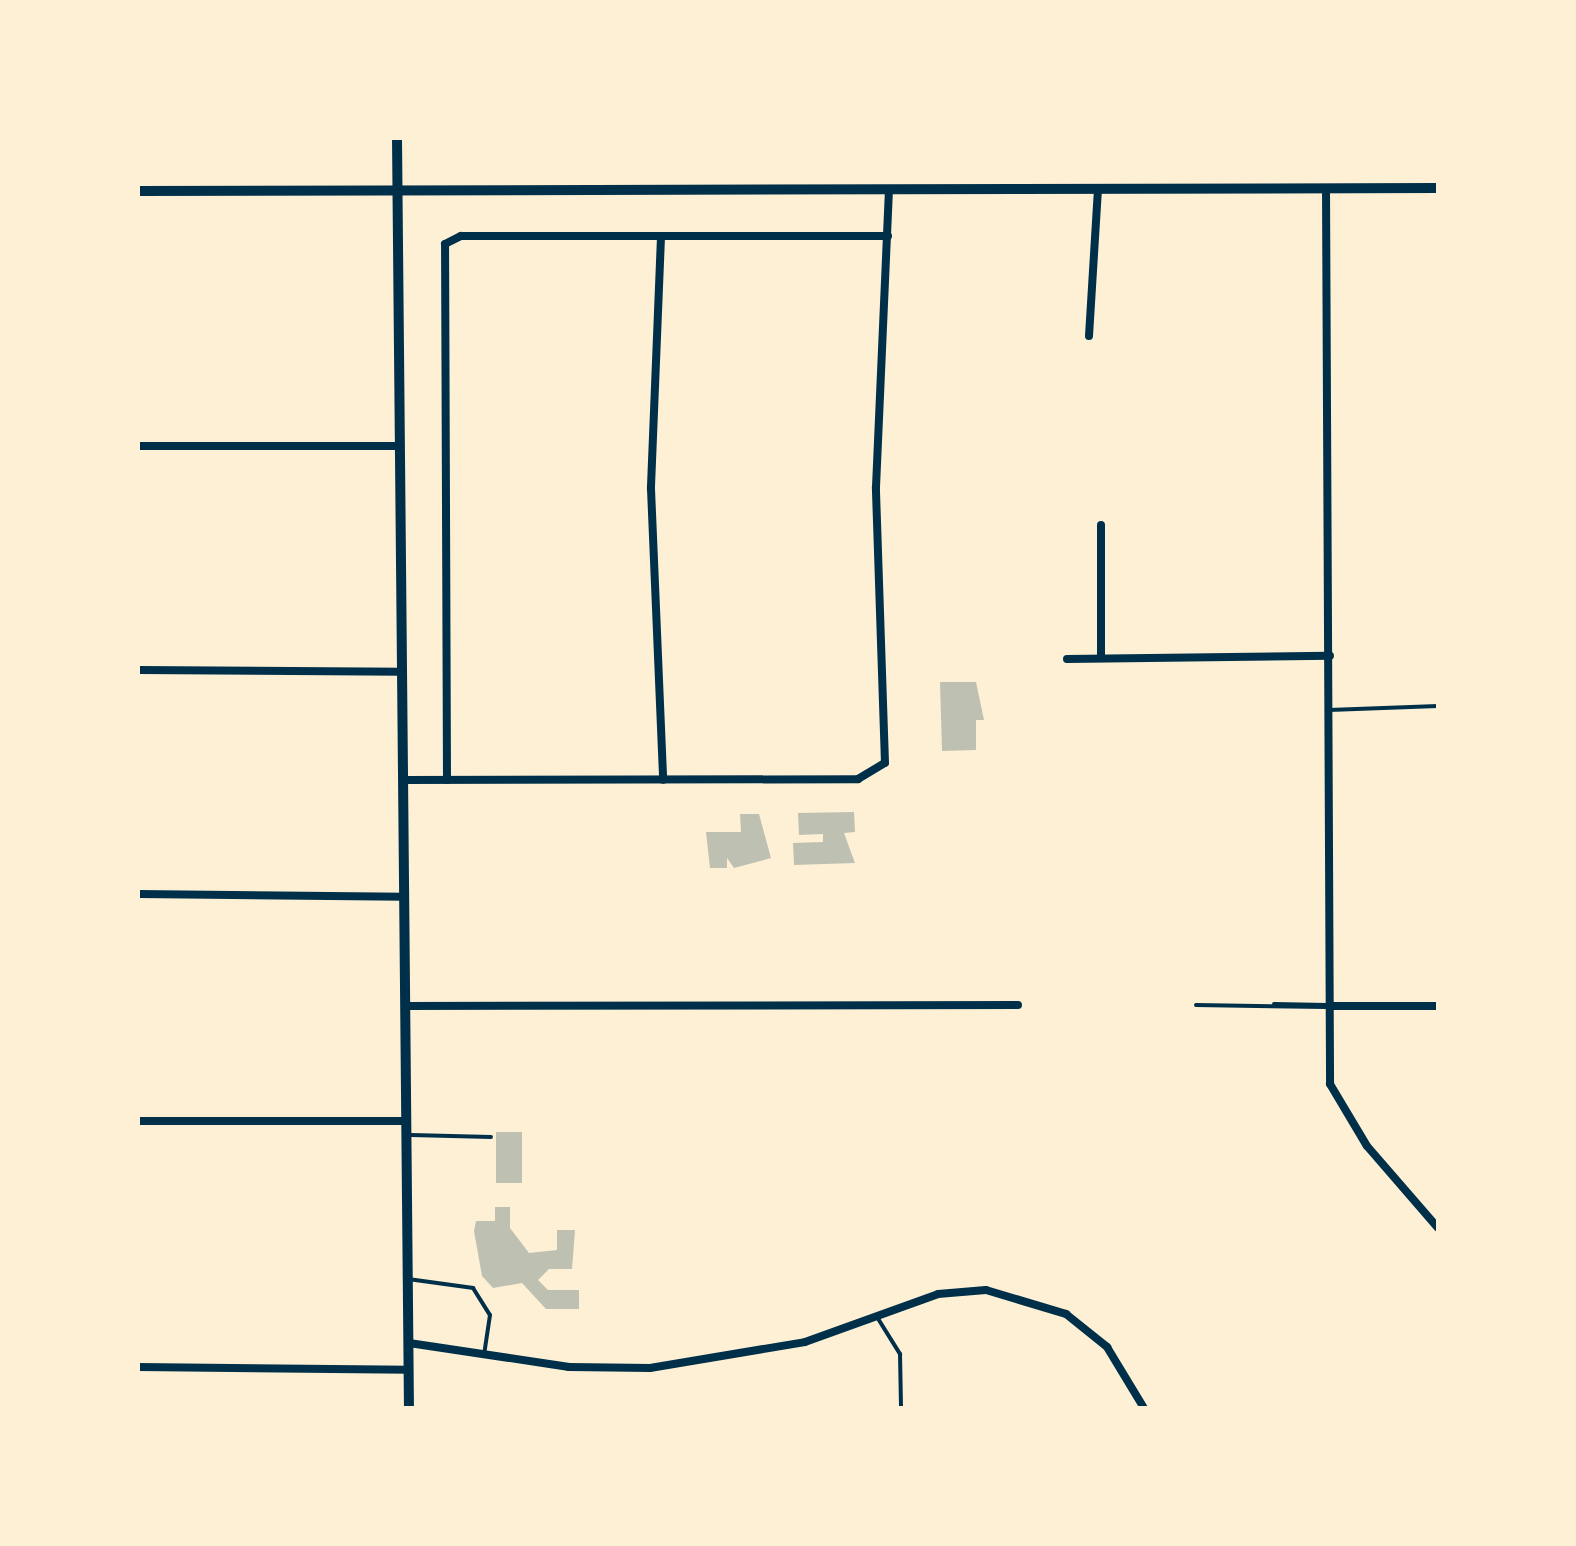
<!DOCTYPE html>
<html>
<head>
<meta charset="utf-8">
<style>
	body { margin:0 }
	#map { position:relative; width:1576px; height:1546px; overflow:hidden; background:#fdf0d5; font-family:Ubuntu,sans-serif }
	div>[style] { position:absolute }
	.building>* { inset:0; background:#bec0b2; transform-origin:0 0 }
	.service>* { height:4px; margin:-2px; padding:0 2px; transform-origin:2px; border-radius:2px; background:#003049 }
	.minor>* { height:8px; margin:-4px; padding:0 4px; transform-origin:4px; border-radius:4px; background:#003049 }
	.secondary>* { height:10px; margin:-5px; padding:0 5px; transform-origin:5px; border-radius:5px; background:#003049 }
	span { translate:-50% -50%; white-space:nowrap; text-align:center; line-height:1.15; -webkit-text-stroke:10px #fdf0d5; paint-order:stroke }
	.frame { position:absolute; inset:0; border:140px solid #fdf0d5; pointer-events:none }
</style>
</head>
<body>
<div id="map">
	<div class="building">
		<i style="clip-path:polygon(940px 682px,976px 682px,984px 720px,976px 720px,976px 750px,942px 751px)"></i>
		<i style="clip-path:polygon(854px 812px,855px 832px,844px 833px,855px 863px,794px 865px,793px 843px,823px 842px,823px 834px,799px 835px,798px 813px)"></i>
		<i style="clip-path:polygon(740px 814px,759px 814px,771px 858px,734px 868px,727px 858px,727px 868px,710px 868px,706px 832px,741px 832px)"></i>
		<i style="left:496px;top:1132px;width:26px;height:51px"></i>
		<i style="clip-path:polygon(495px 1207px,510px 1207px,510px 1228px,529px 1253px,557px 1250px,557px 1230px,575px 1230px,572px 1269px,549px 1269px,538px 1280px,548px 1290px,579px 1290px,579px 1309px,546px 1309px,522px 1283px,493px 1288px,482px 1276px,474px 1231px,476px 1221px,495px 1221px)"></i>
	</div>
	<div class="service">
		<i style="left:1329px;top:710px;width:109px;rotate:-2.1deg"></i>
		<i style="left:1274px;top:1004px;width:53px;rotate:1.1deg"></i>
		<i style="left:1196px;top:1005px;width:131px;rotate:0.9deg"></i>
		<i style="left:411px;top:1135px;width:80px;rotate:1.4deg"></i>
		<i style="left:408px;top:1279px;width:66px;rotate:7.9deg"></i>
		<i style="left:473px;top:1288px;width:32px;rotate:58deg"></i>
		<i style="left:490px;top:1315px;width:40px;rotate:98.5deg"></i>
		<i style="left:877px;top:1317px;width:44px;rotate:58.1deg"></i>
		<i style="left:900px;top:1354px;width:54px;rotate:88.9deg"></i>
	</div>
	<div class="minor">
		<i style="left:1326px;top:188px;width:896px;rotate:89.74deg"></i>
		<i style="left:1330px;top:1084px;width:72px;rotate:59.2deg"></i>
		<i style="left:1367px;top:1146px;width:108px;rotate:49.1deg"></i>
		<i style="left:661px;top:237px;width:252px;rotate:92.3deg"></i>
		<i style="left:651px;top:489px;width:291px;rotate:87.6deg"></i>
		<i style="left:1089px;top:336px;width:147px;rotate:-86.5deg"></i>
		<i style="left:138px;top:446px;width:261px"></i>
		<i style="left:1101px;top:525px;width:132px;rotate:90deg"></i>
		<i style="left:1067px;top:659px;width:263px;rotate:-0.7deg"></i>
		<i style="left:138px;top:670px;width:265px;rotate:0.4deg"></i>
		<i style="left:404px;top:780px;width:454px;rotate:-0.1deg"></i>
		<i style="left:858px;top:779px;width:31px;rotate:-31deg"></i>
		<i style="left:885px;top:763px;width:276px;rotate:-91.9deg"></i>
		<i style="left:876px;top:487px;width:297px;rotate:-87.5deg"></i>
		<i style="left:447px;top:780px;width:536px;rotate:-90.21deg"></i>
		<i style="left:445px;top:244px;width:18px;rotate:-27deg"></i>
		<i style="left:461px;top:236px;width:427px"></i>
		<i style="left:138px;top:894px;width:266px;rotate:0.6deg"></i>
		<i style="left:405px;top:1006px;width:613px;rotate:-0.09deg"></i>
		<i style="left:1332px;top:1006px;width:106px"></i>
		<i style="left:138px;top:1121px;width:269px"></i>
		<i style="left:409px;top:1343px;width:162px;rotate:8.5deg"></i>
		<i style="left:569px;top:1367px;width:81px;rotate:0.7deg"></i>
		<i style="left:650px;top:1368px;width:157px;rotate:-9.5deg"></i>
		<i style="left:805px;top:1342px;width:141px;rotate:-19.8deg"></i>
		<i style="left:938px;top:1294px;width:48px;rotate:-4.8deg"></i>
		<i style="left:986px;top:1290px;width:84px;rotate:16.7deg"></i>
		<i style="left:1066px;top:1314px;width:53px;rotate:38.8deg"></i>
		<i style="left:1107px;top:1347px;width:71px;rotate:58.8deg"></i>
		<i style="left:138px;top:1367px;width:271px;rotate:0.6deg"></i>
	</div>
	<div class="secondary">
		<i style="left:397px;top:138px;width:1270px;rotate:89.46deg"></i>
		<i style="left:138px;top:191px;width:1300px;rotate:-0.13deg"></i>
	</div>
	<div class="frame"></div>
</div>
</body>
</html>
